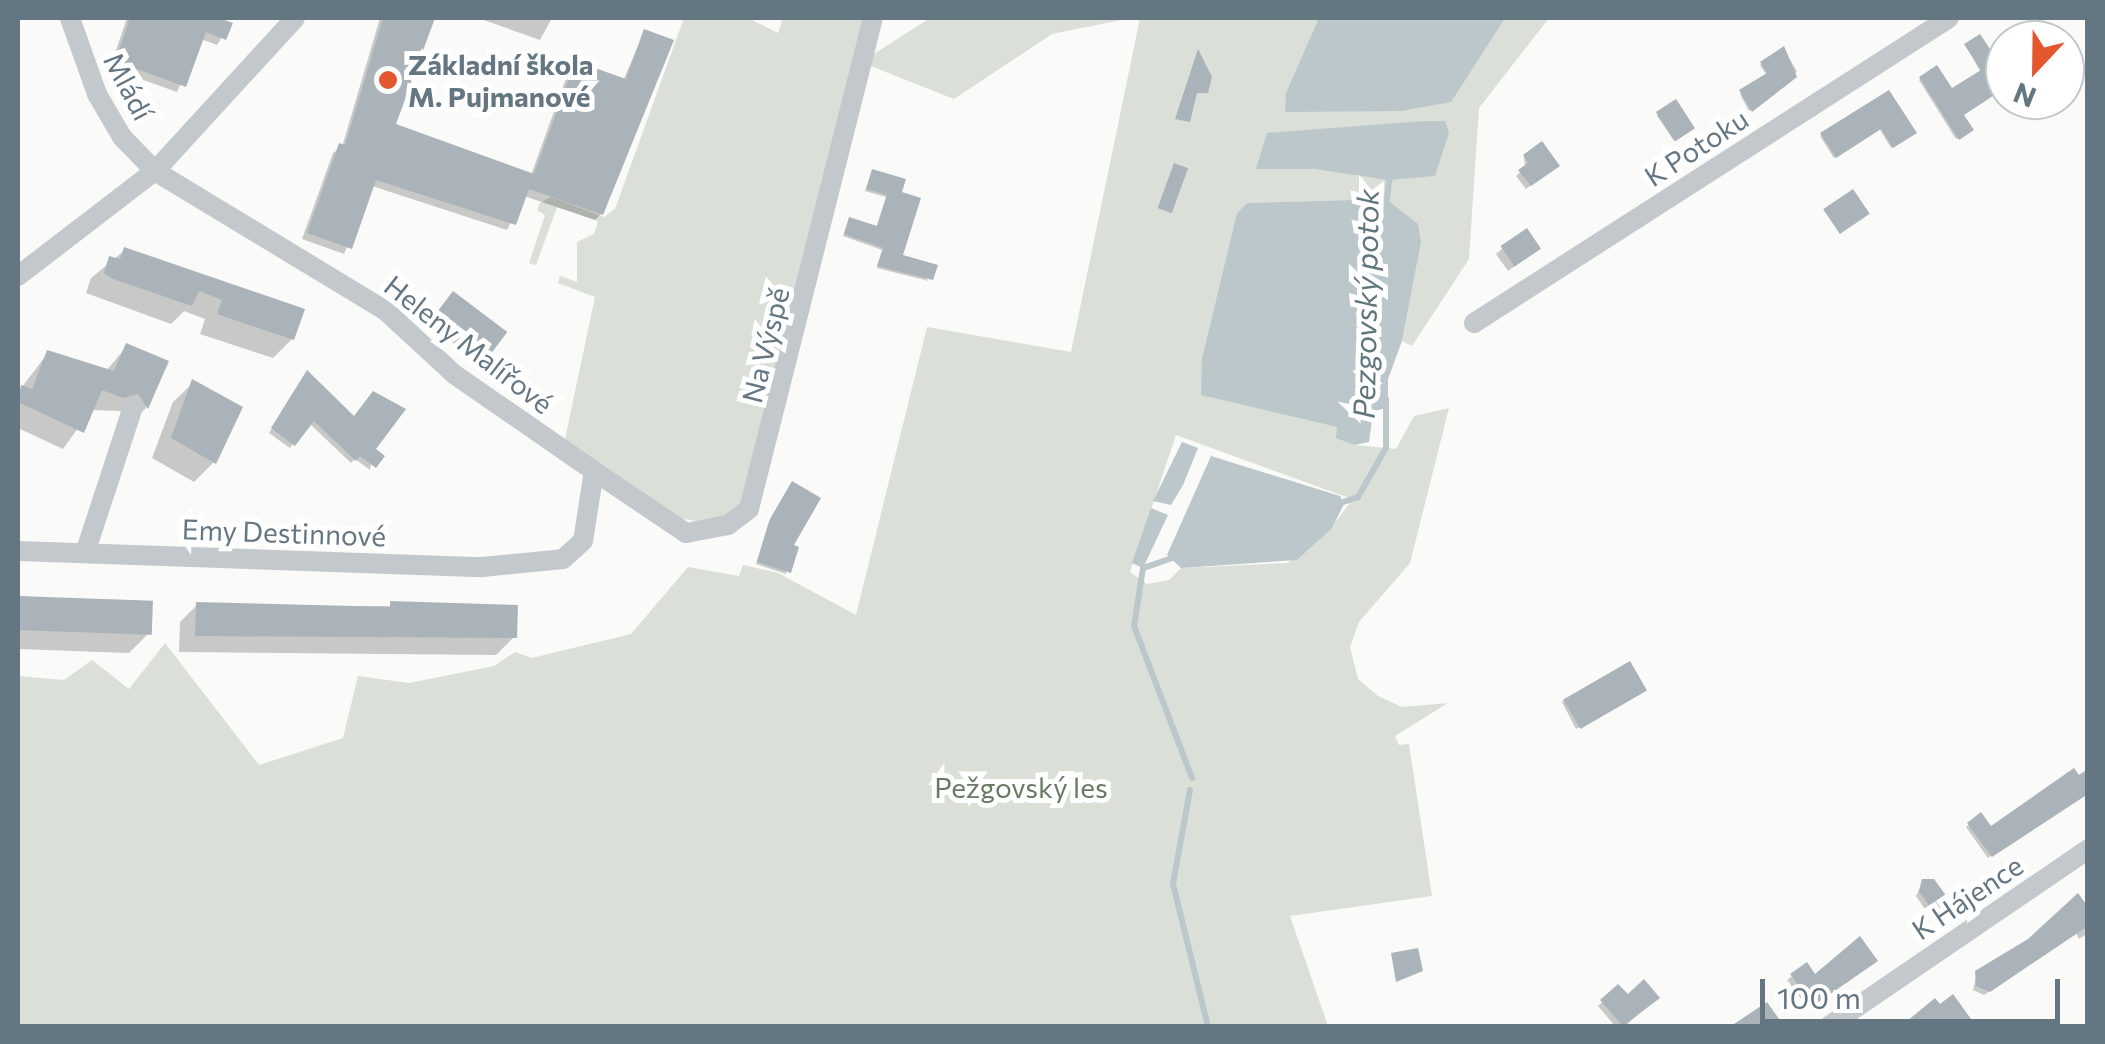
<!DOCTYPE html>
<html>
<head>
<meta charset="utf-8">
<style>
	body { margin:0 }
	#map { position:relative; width:2105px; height:1044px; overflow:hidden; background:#fafaf8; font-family:Commissioner,sans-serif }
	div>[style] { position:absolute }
	.green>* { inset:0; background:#dadfd7 }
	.water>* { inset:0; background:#bbc7cb }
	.shadow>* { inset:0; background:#0003; transform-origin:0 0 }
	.stream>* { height:6px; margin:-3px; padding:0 3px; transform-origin:3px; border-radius:3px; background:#bbc7cb }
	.building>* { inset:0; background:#aab3b9; transform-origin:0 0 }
	.street>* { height:20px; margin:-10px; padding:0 10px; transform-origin:10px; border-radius:10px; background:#c3c8cc }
	.dots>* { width:28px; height:28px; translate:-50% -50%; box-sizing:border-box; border:5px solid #fff; border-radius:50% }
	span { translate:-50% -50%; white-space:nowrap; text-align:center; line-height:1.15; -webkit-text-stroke:10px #fff; paint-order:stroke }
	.poi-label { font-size:28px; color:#657683; font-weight:700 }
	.left { translate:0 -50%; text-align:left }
	.street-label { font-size:28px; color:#657683 }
	.park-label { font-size:28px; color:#687a64 }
	.water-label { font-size:30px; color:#60757c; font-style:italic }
	.frame { position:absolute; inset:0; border:20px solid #657683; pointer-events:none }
	.north { position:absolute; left:1985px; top:20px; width:100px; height:100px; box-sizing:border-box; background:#fff; border:2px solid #c1c8cd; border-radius:50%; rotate:202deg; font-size:28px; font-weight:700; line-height:40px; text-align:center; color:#657683 }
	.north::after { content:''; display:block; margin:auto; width:35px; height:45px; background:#e4572e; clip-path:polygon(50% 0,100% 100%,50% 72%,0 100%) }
	.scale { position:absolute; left:1760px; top:979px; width:300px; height:45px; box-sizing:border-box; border:5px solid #657683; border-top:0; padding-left:12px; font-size:30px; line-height:35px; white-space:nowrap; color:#657683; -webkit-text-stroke:8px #fff; paint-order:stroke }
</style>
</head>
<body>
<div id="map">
	<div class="green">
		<i style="clip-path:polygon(684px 18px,748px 18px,778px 33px,783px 18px,873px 18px,863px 61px,930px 18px,1131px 18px,1052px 34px,954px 99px,863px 63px,758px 474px,728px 525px,675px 518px,565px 439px,595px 297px,558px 283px,560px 276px,577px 282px,577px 242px,594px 234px,598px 221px,557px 207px,536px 265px,529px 263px,545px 215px,537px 210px,540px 203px,551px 197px,604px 217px,615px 209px)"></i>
		<i style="clip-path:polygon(evenodd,1140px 18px,1549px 18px,1479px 108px,1469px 259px,1412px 346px,1402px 341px,1421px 243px,1386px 199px,1247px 203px,1237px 214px,1202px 358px,1202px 395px,1338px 427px,1355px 445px,1396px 449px,1414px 416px,1449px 408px,1410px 563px,1359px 622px,1350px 647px,1358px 679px,1378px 696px,1402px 707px,1448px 703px,1395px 736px,1399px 745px,1409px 744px,1432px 896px,1290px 916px,1328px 1026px,18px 1026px,18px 676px,64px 680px,92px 660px,129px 689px,165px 643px,259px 765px,343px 738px,358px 676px,409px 683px,494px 666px,515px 652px,532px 658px,631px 634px,688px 567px,739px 576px,743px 565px,778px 573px,856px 615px,927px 327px,1071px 352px,1140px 18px,1176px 435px,1352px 499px,1352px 500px,1331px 528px,1288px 563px,1181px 568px,1169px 580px,1147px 584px,1130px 572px,1176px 435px)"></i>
	</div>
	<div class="water">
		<i style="clip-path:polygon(1319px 18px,1505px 18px,1451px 102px,1401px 111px,1285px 112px,1286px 93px)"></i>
		<i style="clip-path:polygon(1424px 121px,1445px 121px,1449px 133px,1435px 176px,1388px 180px,1315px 169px,1256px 169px,1267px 133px)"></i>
		<i style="clip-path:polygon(1386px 199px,1418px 224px,1421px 243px,1402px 341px,1388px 379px,1388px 407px,1373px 412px,1369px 442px,1355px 445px,1336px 438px,1337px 427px,1201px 395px,1202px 358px,1237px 213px,1247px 203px)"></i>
		<i style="clip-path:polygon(1182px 442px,1198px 448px,1183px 485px,1171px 505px,1153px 501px)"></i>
		<i style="clip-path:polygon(1211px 456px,1340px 496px,1344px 504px,1332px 528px,1297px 560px,1181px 568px,1167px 555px)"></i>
		<i style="clip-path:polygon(1151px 508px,1168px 515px,1143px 568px,1132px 563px)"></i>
	</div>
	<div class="shadow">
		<i style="clip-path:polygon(127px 18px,213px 18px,230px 24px,217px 45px,201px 39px,177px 92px,110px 68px)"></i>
		<i style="clip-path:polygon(380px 18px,432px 18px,393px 126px,531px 175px,569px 70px,576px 64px,623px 81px,644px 32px,601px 214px,595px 220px,524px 196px,507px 230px,372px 186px,344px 254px,302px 239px,333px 153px,342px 147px)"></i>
		<i style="clip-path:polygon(478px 18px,552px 18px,540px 40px)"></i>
		<i style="clip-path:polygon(2005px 42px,2005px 60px,1996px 66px,2005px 80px,2005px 100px,2017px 100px,2004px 109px,1994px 94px,1961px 114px,1971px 129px,1956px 139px,1919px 80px,1937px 68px,1951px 92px,1981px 73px,1966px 46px,1989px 52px)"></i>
		<i style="clip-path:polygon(1783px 49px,1797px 71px,1791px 82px,1749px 111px,1740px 94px,1767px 76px,1760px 65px)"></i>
		<i style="clip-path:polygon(1889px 93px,1914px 132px,1891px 148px,1879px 128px,1834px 158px,1820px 136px)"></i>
		<i style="left:1675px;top:103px;width:30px;height:22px;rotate:56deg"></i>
		<i style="clip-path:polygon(1524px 157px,1553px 169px,1526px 189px,1516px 176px,1525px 168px)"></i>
		<i style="clip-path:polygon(872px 172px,899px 194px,900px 256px,929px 281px,877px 268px,882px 250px,843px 236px,848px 222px,876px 228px,886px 197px,865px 191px)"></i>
		<i style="clip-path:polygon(1503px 248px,1531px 255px,1508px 271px,1496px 254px)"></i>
		<i style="clip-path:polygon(125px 250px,302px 310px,292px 339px,273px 358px,200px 334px,205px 319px,184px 311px,171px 324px,86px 293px,91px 278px)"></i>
		<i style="clip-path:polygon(454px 295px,484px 363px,481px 366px,430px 324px)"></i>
		<i style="clip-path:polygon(127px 346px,165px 362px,146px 408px,129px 425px,120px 411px,91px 410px,63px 449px,18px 428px,18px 392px,48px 353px,106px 371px)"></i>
		<i style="clip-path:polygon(304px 377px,354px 419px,373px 450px,370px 470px,355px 459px,351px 463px,309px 423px,290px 448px,269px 433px)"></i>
		<i style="clip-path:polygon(193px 383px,214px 462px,194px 482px,152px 458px,173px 402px)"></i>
		<i style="clip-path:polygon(790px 486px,790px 547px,786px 574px,756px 564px,768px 524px)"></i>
		<i style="clip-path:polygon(18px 598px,150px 603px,149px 633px,129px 653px,18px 649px)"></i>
		<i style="clip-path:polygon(197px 605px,515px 607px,514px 637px,496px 655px,179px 652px,180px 622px)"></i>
		<i style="clip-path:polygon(1641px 693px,1576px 729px,1562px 702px,1564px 700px)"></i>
		<i style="clip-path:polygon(2088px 791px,1988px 858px,1966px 827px,1981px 816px,1991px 829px)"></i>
		<i style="clip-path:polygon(1923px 881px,1943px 905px,1929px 915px,1916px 896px)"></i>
		<i style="clip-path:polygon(2088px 909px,2088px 933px,2079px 939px,2076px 933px,1984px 995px,1973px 990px,1977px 973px)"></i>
		<i style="clip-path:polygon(1871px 965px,1808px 1008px,1787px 980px,1806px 966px,1814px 978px)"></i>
		<i style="clip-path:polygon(1618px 988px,1628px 997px,1657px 998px,1625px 1026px,1615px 1026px,1598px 1006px)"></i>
	</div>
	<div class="stream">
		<i style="left:1386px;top:207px;width:33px;rotate:-83deg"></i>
		<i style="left:1337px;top:504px;width:22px;rotate:-18deg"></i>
		<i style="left:1358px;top:497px;width:56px;rotate:-60.3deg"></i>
		<i style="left:1386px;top:448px;width:49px;rotate:-90deg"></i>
		<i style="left:1178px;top:556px;width:37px;rotate:161deg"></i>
		<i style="left:1143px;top:568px;width:59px;rotate:98.8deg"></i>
		<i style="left:1134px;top:626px;width:163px;rotate:69.1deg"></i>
		<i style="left:1190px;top:790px;width:96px;rotate:100.3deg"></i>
		<i style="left:1173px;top:884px;width:146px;rotate:76.2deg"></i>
	</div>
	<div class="building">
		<i style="clip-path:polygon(130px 18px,219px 18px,233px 23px,226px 40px,206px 32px,186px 87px,115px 61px)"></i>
		<i style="clip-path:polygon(383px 18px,435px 18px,396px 124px,534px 174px,575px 61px,626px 79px,644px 29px,674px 40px,603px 215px,529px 189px,516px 225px,376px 180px,352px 249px,307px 233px,339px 143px,345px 145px)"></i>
		<i style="clip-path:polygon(1980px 34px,1990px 49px,2005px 39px,2005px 62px,1999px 66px,2005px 88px,1964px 115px,1974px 130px,1959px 140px,1919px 77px,1937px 65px,1952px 88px,1981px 70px,1964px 44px)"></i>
		<i style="clip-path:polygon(1784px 46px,1797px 77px,1752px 112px,1739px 90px,1767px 73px,1760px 62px)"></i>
		<i style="clip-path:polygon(1198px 49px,1212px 77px,1208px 93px,1197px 93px,1190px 122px,1175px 119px)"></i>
		<i style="clip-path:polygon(1889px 90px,1917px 133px,1893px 148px,1881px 129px,1836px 158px,1820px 133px)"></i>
		<i style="left:1676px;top:99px;width:35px;height:24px;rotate:57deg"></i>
		<i style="clip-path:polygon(1542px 141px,1560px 166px,1531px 186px,1518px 170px,1528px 163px,1523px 155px)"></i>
		<i style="left:1174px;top:163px;width:15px;height:48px;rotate:20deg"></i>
		<i style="clip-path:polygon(872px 169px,906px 179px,902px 192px,921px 198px,903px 255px,938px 265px,933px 280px,877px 266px,883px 248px,844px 234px,849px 217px,877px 226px,887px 195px,866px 189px)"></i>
		<i style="left:1853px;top:189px;width:30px;height:36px;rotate:56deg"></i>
		<i style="left:1527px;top:228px;width:25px;height:32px;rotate:56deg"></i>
		<i style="clip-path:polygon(124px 247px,305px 309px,294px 340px,217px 314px,222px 300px,199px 291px,192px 306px,113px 279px,104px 273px,109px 256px,120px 259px)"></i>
		<i style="left:453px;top:291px;width:68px;height:36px;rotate:37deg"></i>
		<i style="clip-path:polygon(126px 343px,169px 361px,148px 409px,138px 394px,123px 398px,102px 390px,84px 433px,18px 402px,21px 385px,32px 389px,47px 350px,114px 371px)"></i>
		<i style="clip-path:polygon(307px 370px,354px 416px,373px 391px,406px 409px,376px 449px,385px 456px,376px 468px,360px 456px,356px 461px,314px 421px,295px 446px,271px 428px)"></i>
		<i style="clip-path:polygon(192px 379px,243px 407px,216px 464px,171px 438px)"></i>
		<i style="clip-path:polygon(792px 481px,821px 498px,794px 545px,799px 547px,791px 573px,757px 562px,770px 519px)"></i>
		<i style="left:18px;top:596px;width:135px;height:34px;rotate:2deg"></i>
		<i style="clip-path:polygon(390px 601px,518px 605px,517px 638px,195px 636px,196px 602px,390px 607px)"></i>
		<i style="left:1630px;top:661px;width:34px;height:77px;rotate:60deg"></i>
		<i style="clip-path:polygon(2074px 768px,2079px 775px,2088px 769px,2088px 794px,1992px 857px,1967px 823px,1981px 812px,1991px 826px)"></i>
		<i style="clip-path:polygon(1922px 879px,1934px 879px,1950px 901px,1934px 913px,1919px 891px)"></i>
		<i style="clip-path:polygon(2078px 893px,2088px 907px,2088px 926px,1990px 992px,1976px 986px,1975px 971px,2028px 939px)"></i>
		<i style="clip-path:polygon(1860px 936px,1878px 961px,1813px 1006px,1790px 974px,1807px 962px,1815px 974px)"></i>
		<i style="clip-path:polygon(1418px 948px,1423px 971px,1396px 982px,1391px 953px)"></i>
		<i style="clip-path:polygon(1644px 979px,1660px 998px,1623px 1026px,1600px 1000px,1618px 984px,1628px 994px)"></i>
		<i style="clip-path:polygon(1953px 994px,1976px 1026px,1901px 1026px,1935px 998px,1940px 1004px)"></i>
		<i style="clip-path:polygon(1767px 1002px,1784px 1026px,1731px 1026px)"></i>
	</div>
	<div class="street">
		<i style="left:18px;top:276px;width:173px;rotate:-37.5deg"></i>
		<i style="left:155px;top:171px;width:207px;rotate:-47.5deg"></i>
		<i style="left:1474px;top:323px;width:564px;rotate:-32.7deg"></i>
		<i style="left:594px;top:471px;width:111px;rotate:34deg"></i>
		<i style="left:686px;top:533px;width:43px;rotate:-10.8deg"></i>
		<i style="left:728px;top:525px;width:26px;rotate:-37deg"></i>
		<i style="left:749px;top:509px;width:506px;rotate:-75.83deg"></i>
		<i style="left:18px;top:551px;width:464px;rotate:2deg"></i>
		<i style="left:482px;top:567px;width:81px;rotate:-5.6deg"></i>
		<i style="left:563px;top:559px;width:27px;rotate:-42deg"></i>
		<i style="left:583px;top:541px;width:71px;rotate:-81.1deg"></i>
		<i style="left:594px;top:471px;width:170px;rotate:-145.3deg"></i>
		<i style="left:454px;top:374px;width:93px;rotate:-137.2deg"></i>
		<i style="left:386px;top:311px;width:270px;rotate:-148.8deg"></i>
		<i style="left:155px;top:171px;width:47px;rotate:-134.1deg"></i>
		<i style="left:122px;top:137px;width:50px;rotate:-120.2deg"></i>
		<i style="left:97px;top:94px;width:81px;rotate:-109.6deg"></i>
		<i style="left:85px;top:553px;width:154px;rotate:-71.8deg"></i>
		<i style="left:1829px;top:1026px;width:314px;rotate:-34.3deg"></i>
	</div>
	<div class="dots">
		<i style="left:388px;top:80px;background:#e4572e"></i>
	</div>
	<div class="poi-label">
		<span class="left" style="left:408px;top:80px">Základní škola<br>M. Pujmanové</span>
	</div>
	<div class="street-label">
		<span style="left:129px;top:86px;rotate:62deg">Mládí</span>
		<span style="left:1696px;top:147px;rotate:-33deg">K Potoku</span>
		<span style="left:469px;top:344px;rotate:38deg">Heleny Malířové</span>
		<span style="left:765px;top:345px;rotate:-76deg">Na Výspě</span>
		<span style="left:284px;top:532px;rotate:2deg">Emy Destinnové</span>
		<span style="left:1967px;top:897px;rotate:-34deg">K Hájence</span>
	</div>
	<div class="park-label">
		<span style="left:1021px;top:787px">Pežgovský les</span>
	</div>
	<div class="water-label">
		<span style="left:1365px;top:304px;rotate:-89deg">Pezgovský potok</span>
	</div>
	<div class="frame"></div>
	<div class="north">N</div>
	<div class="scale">100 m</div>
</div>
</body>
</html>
